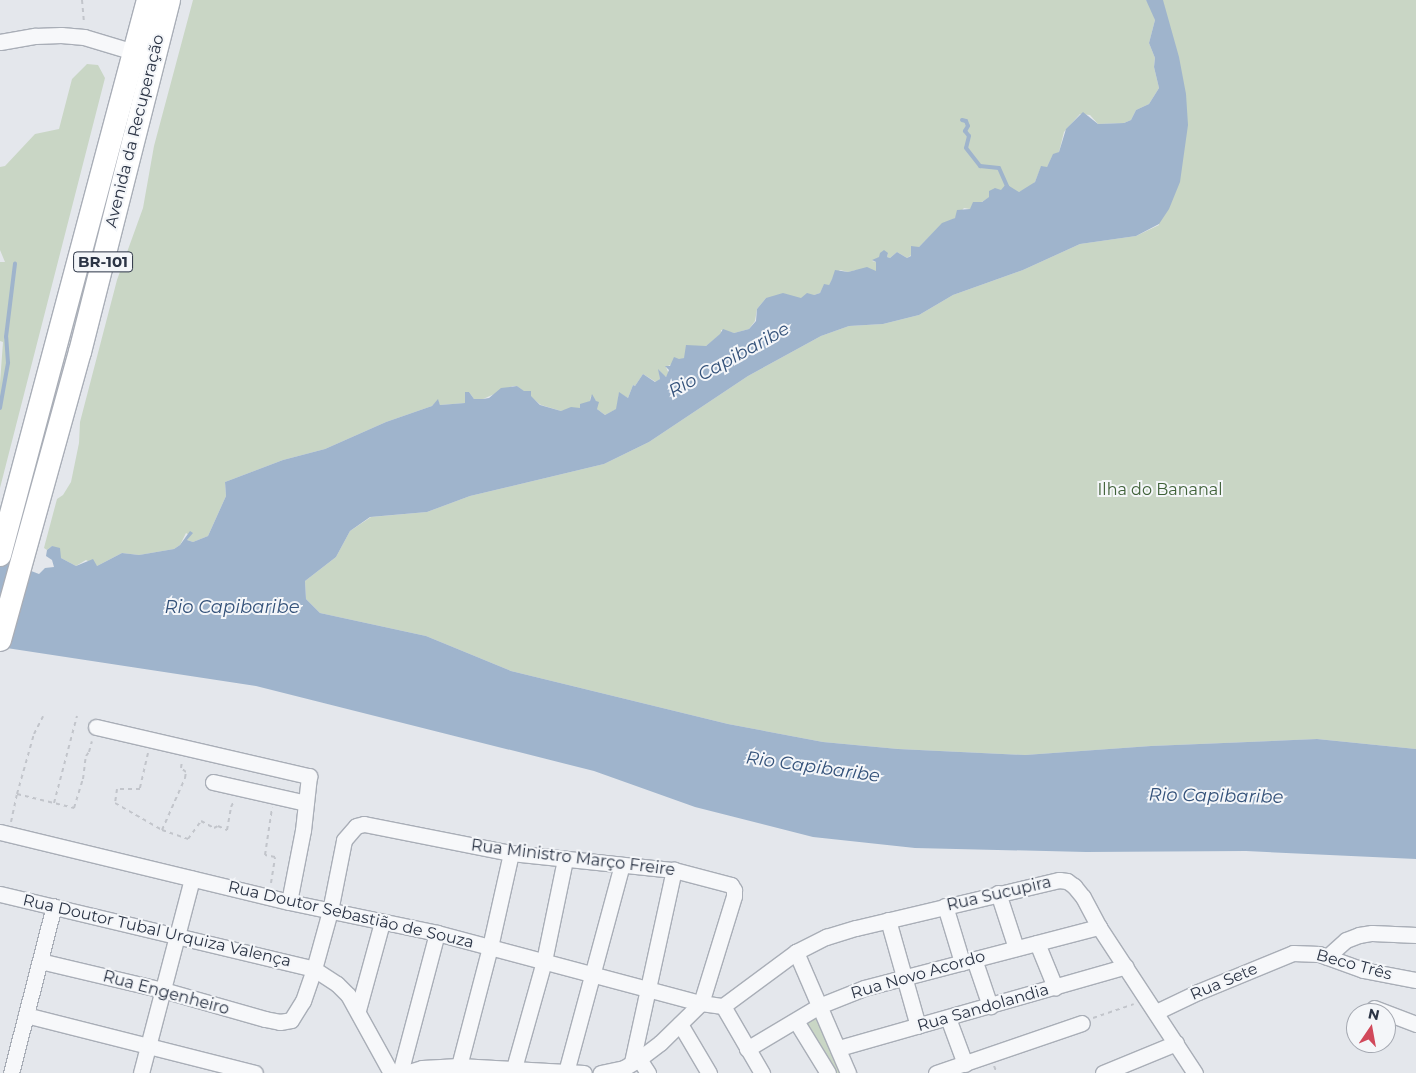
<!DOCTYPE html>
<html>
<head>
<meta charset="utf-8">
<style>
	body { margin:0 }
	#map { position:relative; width:1416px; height:1073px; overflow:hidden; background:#e4e7ec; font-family:Montserrat,sans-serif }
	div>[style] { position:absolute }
	.green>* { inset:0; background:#c9d6c5 }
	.water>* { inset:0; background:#9fb4cc }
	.stream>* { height:4px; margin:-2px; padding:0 2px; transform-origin:2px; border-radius:2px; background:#9fb4cc }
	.path>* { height:2px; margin-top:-1px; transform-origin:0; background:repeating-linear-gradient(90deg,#c2c5cb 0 4px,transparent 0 8px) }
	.roads { filter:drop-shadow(1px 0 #a9aeb7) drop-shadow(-1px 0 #a9aeb7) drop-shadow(0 1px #a9aeb7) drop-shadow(0 -1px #a9aeb7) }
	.minor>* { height:15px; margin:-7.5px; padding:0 7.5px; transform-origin:7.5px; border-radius:7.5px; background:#f7f8fa }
	.highway>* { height:22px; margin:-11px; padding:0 11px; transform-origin:11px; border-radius:11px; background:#fff }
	span { translate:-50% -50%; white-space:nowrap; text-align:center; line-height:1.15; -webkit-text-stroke:4px #f4f6f9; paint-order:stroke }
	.shield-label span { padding:1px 4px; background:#f4f6f9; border:1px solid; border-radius:4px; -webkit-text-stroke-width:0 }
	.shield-label { font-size:15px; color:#2b3445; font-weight:700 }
	.street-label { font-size:16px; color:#2b3445 }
	.park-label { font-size:16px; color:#3f6138 }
	.water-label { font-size:18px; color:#34527a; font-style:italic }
	.north { position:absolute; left:1346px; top:1003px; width:50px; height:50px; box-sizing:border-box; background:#f4f6f9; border:1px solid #a4a8b1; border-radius:50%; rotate:12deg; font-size:14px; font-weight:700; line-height:20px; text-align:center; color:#2b3445 }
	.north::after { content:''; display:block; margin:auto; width:18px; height:22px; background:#d1495b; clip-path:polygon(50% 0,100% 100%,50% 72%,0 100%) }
</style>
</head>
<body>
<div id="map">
	<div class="green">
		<i style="clip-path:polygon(193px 0,1146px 0,1154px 12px,1155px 20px,1149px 43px,1155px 58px,1154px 67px,1159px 88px,1149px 104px,1136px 110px,1131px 120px,1124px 123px,1098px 124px,1090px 115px,1080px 114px,1064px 132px,1059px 152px,1052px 157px,1047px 167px,1041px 167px,1035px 182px,1028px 188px,1019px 192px,1005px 188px,970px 209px,964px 208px,955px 218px,937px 229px,919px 247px,915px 247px,913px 254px,907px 258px,897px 252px,890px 258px,887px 257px,888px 253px,872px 261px,876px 262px,876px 271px,856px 270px,848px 272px,840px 270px,835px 274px,829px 285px,824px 285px,820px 293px,814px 295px,803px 298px,766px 298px,757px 309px,755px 321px,749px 329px,734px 333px,721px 330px,721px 334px,706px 346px,692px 347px,684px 358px,666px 367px,669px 374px,665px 377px,659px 370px,660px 379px,656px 382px,643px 374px,635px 386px,633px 385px,628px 398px,619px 393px,617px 409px,605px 415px,597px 409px,596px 401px,591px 396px,590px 401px,580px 408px,561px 411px,541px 405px,517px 386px,513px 386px,483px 399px,474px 399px,469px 392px,465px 392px,466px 403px,440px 405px,438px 400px,432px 406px,386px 422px,325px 449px,283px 460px,225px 482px,226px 496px,208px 536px,193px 542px,187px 540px,189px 535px,186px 533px,180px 545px,174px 549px,139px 555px,122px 553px,97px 566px,86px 560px,76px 566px,61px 558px,52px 546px,47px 550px,44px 548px,45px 544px,57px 499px,63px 495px,71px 482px,79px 443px,80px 422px,117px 280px,143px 208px,154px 146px)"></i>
		<i style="clip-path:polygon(1160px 0,1416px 0,1416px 749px,1317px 739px,1151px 746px,1025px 755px,898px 749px,823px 742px,728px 724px,511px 671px,426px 636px,320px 613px,306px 599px,305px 581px,336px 557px,350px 531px,371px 517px,427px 512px,470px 496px,604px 464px,649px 442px,748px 376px,821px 336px,849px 326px,883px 324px,919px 315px,953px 295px,1023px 270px,1080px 244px,1136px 236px,1159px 225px)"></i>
		<i style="clip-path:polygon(87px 64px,98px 65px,105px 78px,0 488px,0 383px,3px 342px,0 341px,0 262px,5px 262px,0 250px,0 167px,5px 166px,35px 134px,59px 129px,72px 79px)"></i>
		<i style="clip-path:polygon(818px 1012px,846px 1073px,833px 1073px,802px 1021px)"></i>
	</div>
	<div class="water">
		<i style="clip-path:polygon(1146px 0,1163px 0,1179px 57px,1186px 94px,1188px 125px,1180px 182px,1169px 209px,1159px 224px,1136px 236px,1080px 244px,1023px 270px,953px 295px,919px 315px,883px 324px,849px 326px,821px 336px,748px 376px,649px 442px,604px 464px,470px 496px,427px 512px,370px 517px,350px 531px,336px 557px,305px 581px,306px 599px,320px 613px,426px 636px,511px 671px,728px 724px,823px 742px,898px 749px,1025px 755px,1151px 746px,1317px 739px,1416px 749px,1416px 859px,1246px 851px,1086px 852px,915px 848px,813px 837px,695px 807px,594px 771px,256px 686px,0 647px,0 559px,39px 574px,45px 568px,54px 567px,52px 560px,46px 556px,47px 550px,52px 546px,60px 548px,61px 558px,76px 566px,93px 559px,97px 566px,122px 553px,139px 555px,174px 549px,180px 545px,190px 531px,193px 533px,187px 540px,193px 542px,208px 536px,226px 496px,225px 482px,283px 460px,325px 449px,386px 422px,432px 406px,438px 399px,440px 405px,465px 403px,465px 392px,469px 392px,474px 399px,483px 399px,489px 398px,501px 388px,517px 386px,524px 391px,531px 391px,531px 396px,540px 405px,561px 411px,571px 407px,580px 408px,580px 404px,590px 401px,592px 394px,596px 401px,599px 402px,597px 409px,605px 415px,616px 409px,619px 392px,628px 398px,633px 385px,635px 386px,643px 374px,655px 382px,660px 379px,658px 369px,666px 377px,669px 370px,665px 366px,670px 366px,674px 357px,679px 359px,684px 358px,686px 345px,706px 346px,720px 334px,723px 329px,734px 333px,749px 329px,756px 321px,757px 309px,766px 298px,783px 293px,801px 298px,807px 293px,814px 295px,820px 293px,824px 284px,829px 285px,832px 279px,835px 270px,848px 272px,867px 267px,876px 271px,876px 262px,872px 260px,879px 257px,880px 253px,884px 250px,888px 253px,887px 257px,890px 258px,897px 252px,907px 258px,911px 256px,911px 246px,919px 247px,942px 223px,955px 218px,957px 210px,970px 209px,973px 202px,982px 202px,989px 197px,989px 191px,995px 188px,1001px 190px,1006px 184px,1019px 192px,1035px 182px,1041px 166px,1047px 167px,1053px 154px,1059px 152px,1066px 129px,1083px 112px,1098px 124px,1124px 123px,1131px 120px,1136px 110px,1149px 104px,1159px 88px,1154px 67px,1155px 58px,1149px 43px,1155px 20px)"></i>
	</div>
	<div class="stream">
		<i style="left:962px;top:120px;width:4px;rotate:14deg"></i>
		<i style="left:966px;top:121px;width:5px;rotate:68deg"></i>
		<i style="left:968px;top:126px;width:6px;rotate:121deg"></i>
		<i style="left:965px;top:131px;width:6px;rotate:51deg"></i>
		<i style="left:969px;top:136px;width:12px;rotate:104deg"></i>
		<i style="left:966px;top:148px;width:23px;rotate:52deg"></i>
		<i style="left:980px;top:166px;width:19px;rotate:6deg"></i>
		<i style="left:999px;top:168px;width:22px;rotate:66deg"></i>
		<i style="left:0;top:408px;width:46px;rotate:-79.9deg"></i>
		<i style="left:8px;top:363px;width:26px;rotate:-94deg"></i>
		<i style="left:6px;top:337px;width:74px;rotate:-83deg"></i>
	</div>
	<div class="path">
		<i style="left:82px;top:0;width:23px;rotate:85deg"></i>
		<i style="left:148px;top:753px;width:37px;rotate:103deg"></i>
		<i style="left:140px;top:789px;width:23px;rotate:180deg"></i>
		<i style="left:117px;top:789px;width:14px;rotate:98deg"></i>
		<i style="left:115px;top:803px;width:54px;rotate:29.9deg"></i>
		<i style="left:162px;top:830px;width:28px;rotate:19deg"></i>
		<i style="left:188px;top:839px;width:22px;rotate:-54deg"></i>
		<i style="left:201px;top:821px;width:15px;rotate:28deg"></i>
		<i style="left:214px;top:828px;width:4px;rotate:-27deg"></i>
		<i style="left:218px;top:826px;width:10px;rotate:24deg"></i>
		<i style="left:227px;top:830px;width:23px;rotate:-80deg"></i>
		<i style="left:231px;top:807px;width:7px;rotate:-63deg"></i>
		<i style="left:17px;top:794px;width:62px;rotate:-74.2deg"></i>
		<i style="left:34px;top:734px;width:20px;rotate:-63deg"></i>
		<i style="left:54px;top:803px;width:90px;rotate:-75.2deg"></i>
		<i style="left:11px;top:822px;width:29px;rotate:-78deg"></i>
		<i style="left:17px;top:794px;width:59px;rotate:13.8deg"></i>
		<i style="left:74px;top:808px;width:30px;rotate:-73deg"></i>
		<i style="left:83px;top:779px;width:23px;rotate:-83deg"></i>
		<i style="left:86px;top:756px;width:5px;rotate:-53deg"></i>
		<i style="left:89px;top:752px;width:11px;rotate:-75deg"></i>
		<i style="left:162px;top:830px;width:57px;rotate:-66.1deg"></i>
		<i style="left:185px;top:778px;width:6px;rotate:-81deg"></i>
		<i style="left:186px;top:772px;width:6px;rotate:-141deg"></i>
		<i style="left:181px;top:768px;width:7px;rotate:-82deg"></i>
		<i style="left:271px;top:883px;width:26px;rotate:-81deg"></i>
		<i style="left:275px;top:857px;width:10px;rotate:-169deg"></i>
		<i style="left:265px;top:855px;width:48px;rotate:-81.5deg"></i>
		<i style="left:1093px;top:1018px;width:43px;rotate:-18.9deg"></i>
		<i style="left:994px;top:1066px;width:8px;rotate:67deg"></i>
	</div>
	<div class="roads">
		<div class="minor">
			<i style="left:0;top:42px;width:36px;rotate:-10deg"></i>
			<i style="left:35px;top:36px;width:26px;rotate:-2deg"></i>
			<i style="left:61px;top:35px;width:23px;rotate:5deg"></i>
			<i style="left:84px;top:37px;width:52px;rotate:16.7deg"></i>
			<i style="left:96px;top:727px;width:219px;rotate:13deg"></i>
			<i style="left:309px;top:776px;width:54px;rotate:96.3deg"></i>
			<i style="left:303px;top:830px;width:73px;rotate:101deg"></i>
			<i style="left:213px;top:782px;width:95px;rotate:12.7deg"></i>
			<i style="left:0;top:832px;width:297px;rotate:13.6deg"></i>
			<i style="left:289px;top:902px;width:151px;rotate:11.8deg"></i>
			<i style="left:437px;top:933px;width:273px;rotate:14.9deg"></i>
			<i style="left:701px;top:1003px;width:22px;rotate:8deg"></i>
			<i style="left:998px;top:893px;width:58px;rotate:71.9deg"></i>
			<i style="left:0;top:894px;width:323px;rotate:13.4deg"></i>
			<i style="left:314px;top:969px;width:27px;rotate:33deg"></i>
			<i style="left:337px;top:984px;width:16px;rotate:45deg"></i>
			<i style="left:348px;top:995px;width:89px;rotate:61.1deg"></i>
			<i style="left:945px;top:906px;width:59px;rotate:73.1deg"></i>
			<i style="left:888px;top:920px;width:110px;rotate:74.2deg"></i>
			<i style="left:1037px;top:943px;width:48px;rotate:67.8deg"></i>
			<i style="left:796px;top:952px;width:132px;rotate:66.7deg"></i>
			<i style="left:1327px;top:957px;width:25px;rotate:-42deg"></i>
			<i style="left:1346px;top:940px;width:14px;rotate:-21deg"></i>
			<i style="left:1359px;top:935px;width:13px;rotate:-9deg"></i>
			<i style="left:1372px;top:933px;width:44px;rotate:2.6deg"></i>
			<i style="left:974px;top:959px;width:50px;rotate:71.2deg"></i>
			<i style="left:40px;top:961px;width:126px;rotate:13.3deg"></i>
			<i style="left:163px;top:990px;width:106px;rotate:15.9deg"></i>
			<i style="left:265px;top:1019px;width:15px;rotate:11deg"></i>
			<i style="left:280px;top:1022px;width:11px;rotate:-10deg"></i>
			<i style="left:291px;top:1020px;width:22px;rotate:-58deg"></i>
			<i style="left:303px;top:1001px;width:34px;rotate:-71deg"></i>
			<i style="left:314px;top:969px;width:60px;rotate:-74.6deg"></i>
			<i style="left:330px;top:911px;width:72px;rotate:-78.8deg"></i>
			<i style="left:344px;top:840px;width:18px;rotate:-49deg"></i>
			<i style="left:356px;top:826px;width:8px;rotate:-14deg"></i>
			<i style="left:364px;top:824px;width:150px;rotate:11.2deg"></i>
			<i style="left:511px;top:853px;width:164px;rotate:6deg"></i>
			<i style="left:674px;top:870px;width:59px;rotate:14.7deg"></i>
			<i style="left:731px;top:885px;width:6px;rotate:59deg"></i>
			<i style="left:734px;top:890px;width:6px;rotate:90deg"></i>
			<i style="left:734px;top:896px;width:112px;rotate:107.1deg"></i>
			<i style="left:701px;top:1003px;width:57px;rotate:135.7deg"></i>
			<i style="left:660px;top:1043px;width:26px;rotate:143deg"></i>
			<i style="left:639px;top:1059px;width:17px;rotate:149deg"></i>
			<i style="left:624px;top:1068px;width:24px;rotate:168deg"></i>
			<i style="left:723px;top:1006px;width:91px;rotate:-36.5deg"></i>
			<i style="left:796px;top:952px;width:34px;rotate:-27deg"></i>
			<i style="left:826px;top:937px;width:31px;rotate:-17deg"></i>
			<i style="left:856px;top:928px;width:209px;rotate:-13.3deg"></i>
			<i style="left:1059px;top:880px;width:8px;rotate:7deg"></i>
			<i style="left:1067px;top:881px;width:9px;rotate:36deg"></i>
			<i style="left:1074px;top:886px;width:14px;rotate:51deg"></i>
			<i style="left:1083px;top:897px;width:34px;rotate:62deg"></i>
			<i style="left:1099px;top:927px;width:175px;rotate:56.7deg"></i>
			<i style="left:723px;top:1006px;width:78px;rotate:59.8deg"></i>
			<i style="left:1374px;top:1008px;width:45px;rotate:20.9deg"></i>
			<i style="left:358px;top:1010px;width:91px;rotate:-74.7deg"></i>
			<i style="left:1156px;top:1012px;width:47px;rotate:-25.5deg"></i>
			<i style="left:1198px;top:992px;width:103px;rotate:-22.3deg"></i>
			<i style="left:1293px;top:953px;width:26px;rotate:2deg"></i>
			<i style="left:1319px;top:954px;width:47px;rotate:20deg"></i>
			<i style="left:1363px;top:970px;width:54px;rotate:10.7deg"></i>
			<i style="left:26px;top:1015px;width:236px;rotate:14.2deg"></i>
			<i style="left:948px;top:1018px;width:49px;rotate:69.7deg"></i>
			<i style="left:796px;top:1021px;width:61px;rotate:58.4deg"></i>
			<i style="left:680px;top:1024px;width:57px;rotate:59.4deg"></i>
			<i style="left:839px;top:1048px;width:298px;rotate:-15.9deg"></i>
			<i style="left:747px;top:1049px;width:84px;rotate:-30.8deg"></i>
			<i style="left:819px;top:1006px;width:48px;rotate:-21.8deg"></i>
			<i style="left:864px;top:988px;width:243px;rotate:-14.6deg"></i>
			<i style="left:639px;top:1059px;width:17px;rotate:57deg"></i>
			<i style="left:632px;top:1062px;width:197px;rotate:-77.7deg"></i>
			<i style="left:459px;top:1066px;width:123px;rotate:-75.4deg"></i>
			<i style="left:490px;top:947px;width:96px;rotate:-77.4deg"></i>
			<i style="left:514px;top:1068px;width:111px;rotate:-74.3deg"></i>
			<i style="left:544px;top:961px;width:103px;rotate:-78.3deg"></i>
			<i style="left:566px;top:1072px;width:214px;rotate:-74.9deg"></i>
			<i style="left:11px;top:1073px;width:172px;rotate:-75.6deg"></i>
			<i style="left:141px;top:1073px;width:201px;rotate:-75.3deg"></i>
			<i style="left:400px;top:1073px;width:145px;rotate:-75.2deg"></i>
			<i style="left:406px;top:1073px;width:17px;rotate:-17deg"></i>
			<i style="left:422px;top:1068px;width:37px;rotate:-3deg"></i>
			<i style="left:459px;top:1066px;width:125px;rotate:3.2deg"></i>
			<i style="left:936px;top:1073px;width:154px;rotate:-18.9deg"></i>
			<i style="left:1103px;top:1073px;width:79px;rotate:-22.3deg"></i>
		</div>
		<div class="highway">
			<i style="left:0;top:555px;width:574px;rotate:-75.07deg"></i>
			<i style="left:0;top:640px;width:299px;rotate:-74.5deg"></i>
			<i style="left:80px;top:352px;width:363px;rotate:-75.8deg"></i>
		</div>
	</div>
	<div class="shield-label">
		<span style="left:103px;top:262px">BR-101</span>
	</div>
	<div class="street-label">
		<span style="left:135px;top:131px;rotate:-76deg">Avenida da Recuperação</span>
		<span style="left:573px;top:858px;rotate:7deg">Rua Ministro Março Freire</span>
		<span style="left:999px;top:894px;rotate:-13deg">Rua Sucupira</span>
		<span style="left:351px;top:915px;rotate:13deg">Rua Doutor Sebastião de Souza</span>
		<span style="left:157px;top:931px;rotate:13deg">Rua Doutor Tubal Urquiza Valença</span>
		<span style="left:1354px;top:965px;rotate:15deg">Beco Três</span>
		<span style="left:918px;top:975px;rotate:-16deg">Rua Novo Acordo</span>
		<span style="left:1224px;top:982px;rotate:-23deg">Rua Sete</span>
		<span style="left:166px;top:993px;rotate:15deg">Rua Engenheiro</span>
		<span style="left:983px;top:1008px;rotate:-16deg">Rua Sandolandia</span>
	</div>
	<div class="park-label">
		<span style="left:1160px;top:490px">Ilha do Bananal</span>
	</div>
	<div class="water-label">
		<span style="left:729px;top:360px;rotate:-29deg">Rio Capibaribe</span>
		<span style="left:232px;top:607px">Rio Capibaribe</span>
		<span style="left:813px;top:767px;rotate:8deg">Rio Capibaribe</span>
		<span style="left:1216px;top:796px;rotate:1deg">Rio Capibaribe</span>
	</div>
	<div class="north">N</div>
</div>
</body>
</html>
